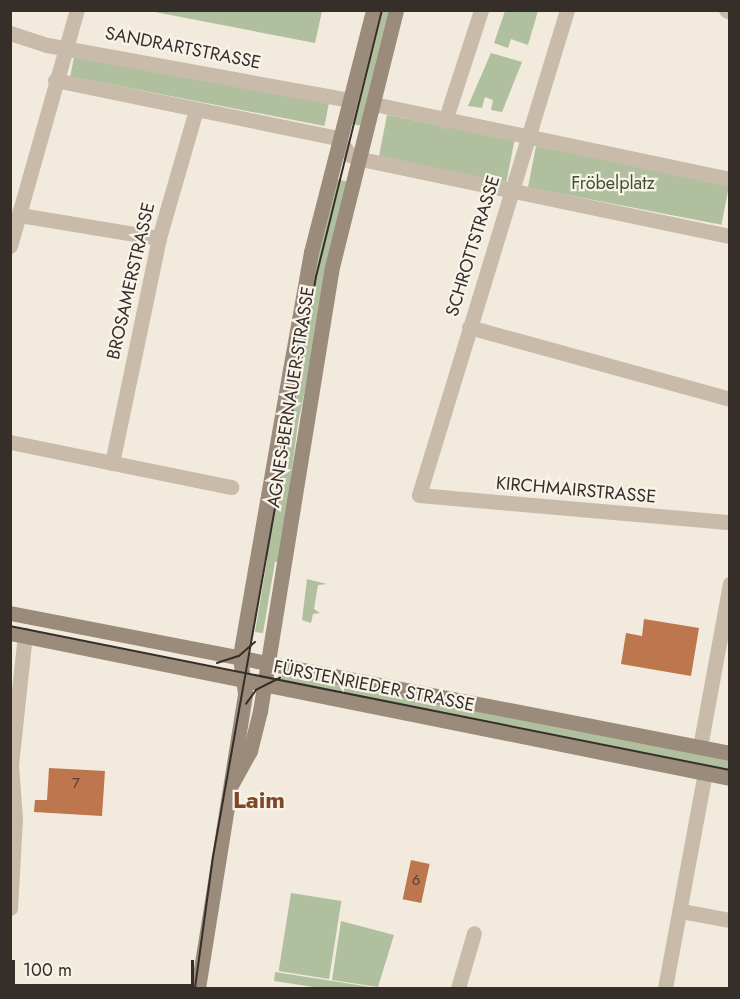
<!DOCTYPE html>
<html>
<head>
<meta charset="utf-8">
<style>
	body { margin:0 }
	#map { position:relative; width:740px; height:999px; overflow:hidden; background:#f1eadd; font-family:Jost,sans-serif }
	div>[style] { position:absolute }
	.green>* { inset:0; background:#b0bf9e; transform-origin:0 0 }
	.building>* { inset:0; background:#be764e; transform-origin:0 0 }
	.street>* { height:15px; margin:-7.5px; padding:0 7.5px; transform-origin:7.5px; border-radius:7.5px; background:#c8bbaa }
	.secondary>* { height:15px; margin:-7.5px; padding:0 7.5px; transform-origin:7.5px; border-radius:7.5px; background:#9b8b7b }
	.tram>* { height:1.5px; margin:-0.75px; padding:0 0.75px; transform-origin:0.75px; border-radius:0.75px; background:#362e29 }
	span { translate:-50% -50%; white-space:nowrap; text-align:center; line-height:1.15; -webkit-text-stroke:4.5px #f8f3e9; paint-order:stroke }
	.number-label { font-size:15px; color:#584032 }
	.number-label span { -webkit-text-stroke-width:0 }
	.street-label { font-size:18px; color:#362e29 }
	.park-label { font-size:18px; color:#41522e }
	.district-label { font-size:24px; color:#7f4627; font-weight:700 }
	.frame { position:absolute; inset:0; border:12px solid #362e29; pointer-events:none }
	.scale { position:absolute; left:12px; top:960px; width:182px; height:27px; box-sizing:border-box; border:3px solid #362e29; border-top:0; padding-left:8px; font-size:18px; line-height:21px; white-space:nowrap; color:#362e29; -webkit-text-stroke:4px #f8f3e9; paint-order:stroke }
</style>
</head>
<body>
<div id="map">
	<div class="green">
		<i style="clip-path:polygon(318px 11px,322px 11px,315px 43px,150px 11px)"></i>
		<i style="clip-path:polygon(379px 11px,390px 11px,362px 126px,348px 123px)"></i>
		<i style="clip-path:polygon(505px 11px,538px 11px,528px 45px,511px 39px,508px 48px,494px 43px)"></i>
		<i style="left:75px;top:52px;width:259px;height:25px;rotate:11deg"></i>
		<i style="clip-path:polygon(491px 53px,522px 62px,502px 112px,491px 110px,493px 100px,485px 97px,482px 108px,468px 106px)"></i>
		<i style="left:387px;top:115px;width:130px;height:43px;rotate:11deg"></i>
		<i style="left:536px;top:146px;width:197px;height:42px;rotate:11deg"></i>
		<i style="clip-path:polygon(332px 178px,349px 182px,298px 423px,280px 562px,275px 562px,263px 633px,255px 632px,267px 560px,262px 559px)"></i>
		<i style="clip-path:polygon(307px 579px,327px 584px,318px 585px,314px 609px,320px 613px,313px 614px,311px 623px,302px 620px)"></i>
		<i style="clip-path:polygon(283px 672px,729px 758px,729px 772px,281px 680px)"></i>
		<i style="left:291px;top:893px;width:51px;height:79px;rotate:9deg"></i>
		<i style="clip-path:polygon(341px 921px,394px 935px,378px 987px,332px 980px)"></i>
		<i style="clip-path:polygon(275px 972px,377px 988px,320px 988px,274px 981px)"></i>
	</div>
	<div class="building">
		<i style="clip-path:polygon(644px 619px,699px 628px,691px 676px,621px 664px,626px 633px,642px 636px)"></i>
		<i style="clip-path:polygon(49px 768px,105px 771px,102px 816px,34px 812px,35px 800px,47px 800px)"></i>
		<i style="left:411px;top:860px;width:19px;height:40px;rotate:12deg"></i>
	</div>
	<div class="street">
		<i style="left:567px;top:10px;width:507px;rotate:106.97deg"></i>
		<i style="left:419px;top:495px;width:312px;rotate:5deg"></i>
		<i style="left:726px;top:10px;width:4px;rotate:27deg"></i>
		<i style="left:10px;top:33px;width:39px;rotate:18deg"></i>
		<i style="left:47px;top:45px;width:307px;rotate:10.3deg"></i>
		<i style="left:55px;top:80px;width:289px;rotate:11.6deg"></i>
		<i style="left:338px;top:138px;width:21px;rotate:55deg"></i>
		<i style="left:350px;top:155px;width:12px;rotate:20deg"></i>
		<i style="left:361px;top:159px;width:377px;rotate:11.8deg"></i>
		<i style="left:374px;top:104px;width:364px;rotate:11.9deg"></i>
		<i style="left:445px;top:121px;width:117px;rotate:-72deg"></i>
		<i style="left:20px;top:215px;width:141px;rotate:9.4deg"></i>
		<i style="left:10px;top:246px;width:245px;rotate:-74.2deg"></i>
		<i style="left:469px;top:327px;width:271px;rotate:15.4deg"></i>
		<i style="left:10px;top:442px;width:226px;rotate:11.5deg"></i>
		<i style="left:112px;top:463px;width:230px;rotate:-78.2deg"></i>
		<i style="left:159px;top:238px;width:133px;rotate:-73.9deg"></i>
		<i style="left:700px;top:747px;width:166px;rotate:-79.6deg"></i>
		<i style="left:10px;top:908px;width:89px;rotate:-86.8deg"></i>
		<i style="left:15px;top:819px;width:54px;rotate:-94.2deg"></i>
		<i style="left:11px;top:765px;width:131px;rotate:-83.9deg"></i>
		<i style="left:681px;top:911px;width:50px;rotate:10.4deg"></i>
		<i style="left:458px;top:988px;width:57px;rotate:-73.8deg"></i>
		<i style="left:665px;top:988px;width:219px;rotate:-79.5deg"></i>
	</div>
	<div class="secondary">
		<i style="left:10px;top:613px;width:733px;rotate:11deg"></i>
		<i style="left:10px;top:633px;width:734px;rotate:11.39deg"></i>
		<i style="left:231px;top:785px;width:39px;rotate:-61deg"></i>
		<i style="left:250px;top:751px;width:41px;rotate:-76deg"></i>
		<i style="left:260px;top:711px;width:446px;rotate:-80.8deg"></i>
		<i style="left:331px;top:271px;width:269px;rotate:-76deg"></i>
		<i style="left:198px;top:988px;width:299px;rotate:-80.9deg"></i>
		<i style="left:245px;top:693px;width:37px;rotate:-98deg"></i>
		<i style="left:240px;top:656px;width:290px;rotate:-80.1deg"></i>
		<i style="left:290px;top:370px;width:120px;rotate:-79.9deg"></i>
		<i style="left:311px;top:252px;width:250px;rotate:-75.6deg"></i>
	</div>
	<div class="tram">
		<i style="left:10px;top:626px;width:734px;rotate:11.31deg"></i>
		<i style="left:217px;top:663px;width:23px;rotate:-18deg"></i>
		<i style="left:239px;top:656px;width:21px;rotate:-41deg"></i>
		<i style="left:246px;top:704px;width:17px;rotate:-54deg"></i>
		<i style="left:256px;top:690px;width:27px;rotate:-27deg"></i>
		<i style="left:195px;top:988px;width:132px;rotate:-82.2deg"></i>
		<i style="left:213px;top:857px;width:589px;rotate:-79.93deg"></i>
		<i style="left:316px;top:277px;width:275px;rotate:-76.1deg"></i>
	</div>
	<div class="number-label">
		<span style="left:76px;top:784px">7</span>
		<span style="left:416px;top:881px">6</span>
	</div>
	<div class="street-label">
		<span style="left:183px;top:48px;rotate:11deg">SANDRARTSTRASSE</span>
		<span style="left:473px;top:246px;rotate:-73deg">SCHROTTSTRASSE</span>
		<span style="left:131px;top:281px;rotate:-77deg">BROSAMERSTRASSE</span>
		<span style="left:291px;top:397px;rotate:-81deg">AGNES-BERNAUER-STRASSE</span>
		<span style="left:576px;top:490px;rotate:5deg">KIRCHMAIRSTRASSE</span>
		<span style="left:374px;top:686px;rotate:11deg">FÜRSTENRIEDER STRASSE</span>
	</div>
	<div class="park-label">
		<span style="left:613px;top:183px">Fröbelplatz</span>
	</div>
	<div class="district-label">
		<span style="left:259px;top:800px">Laim</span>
	</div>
	<div class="frame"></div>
	<div class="scale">100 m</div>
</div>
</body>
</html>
